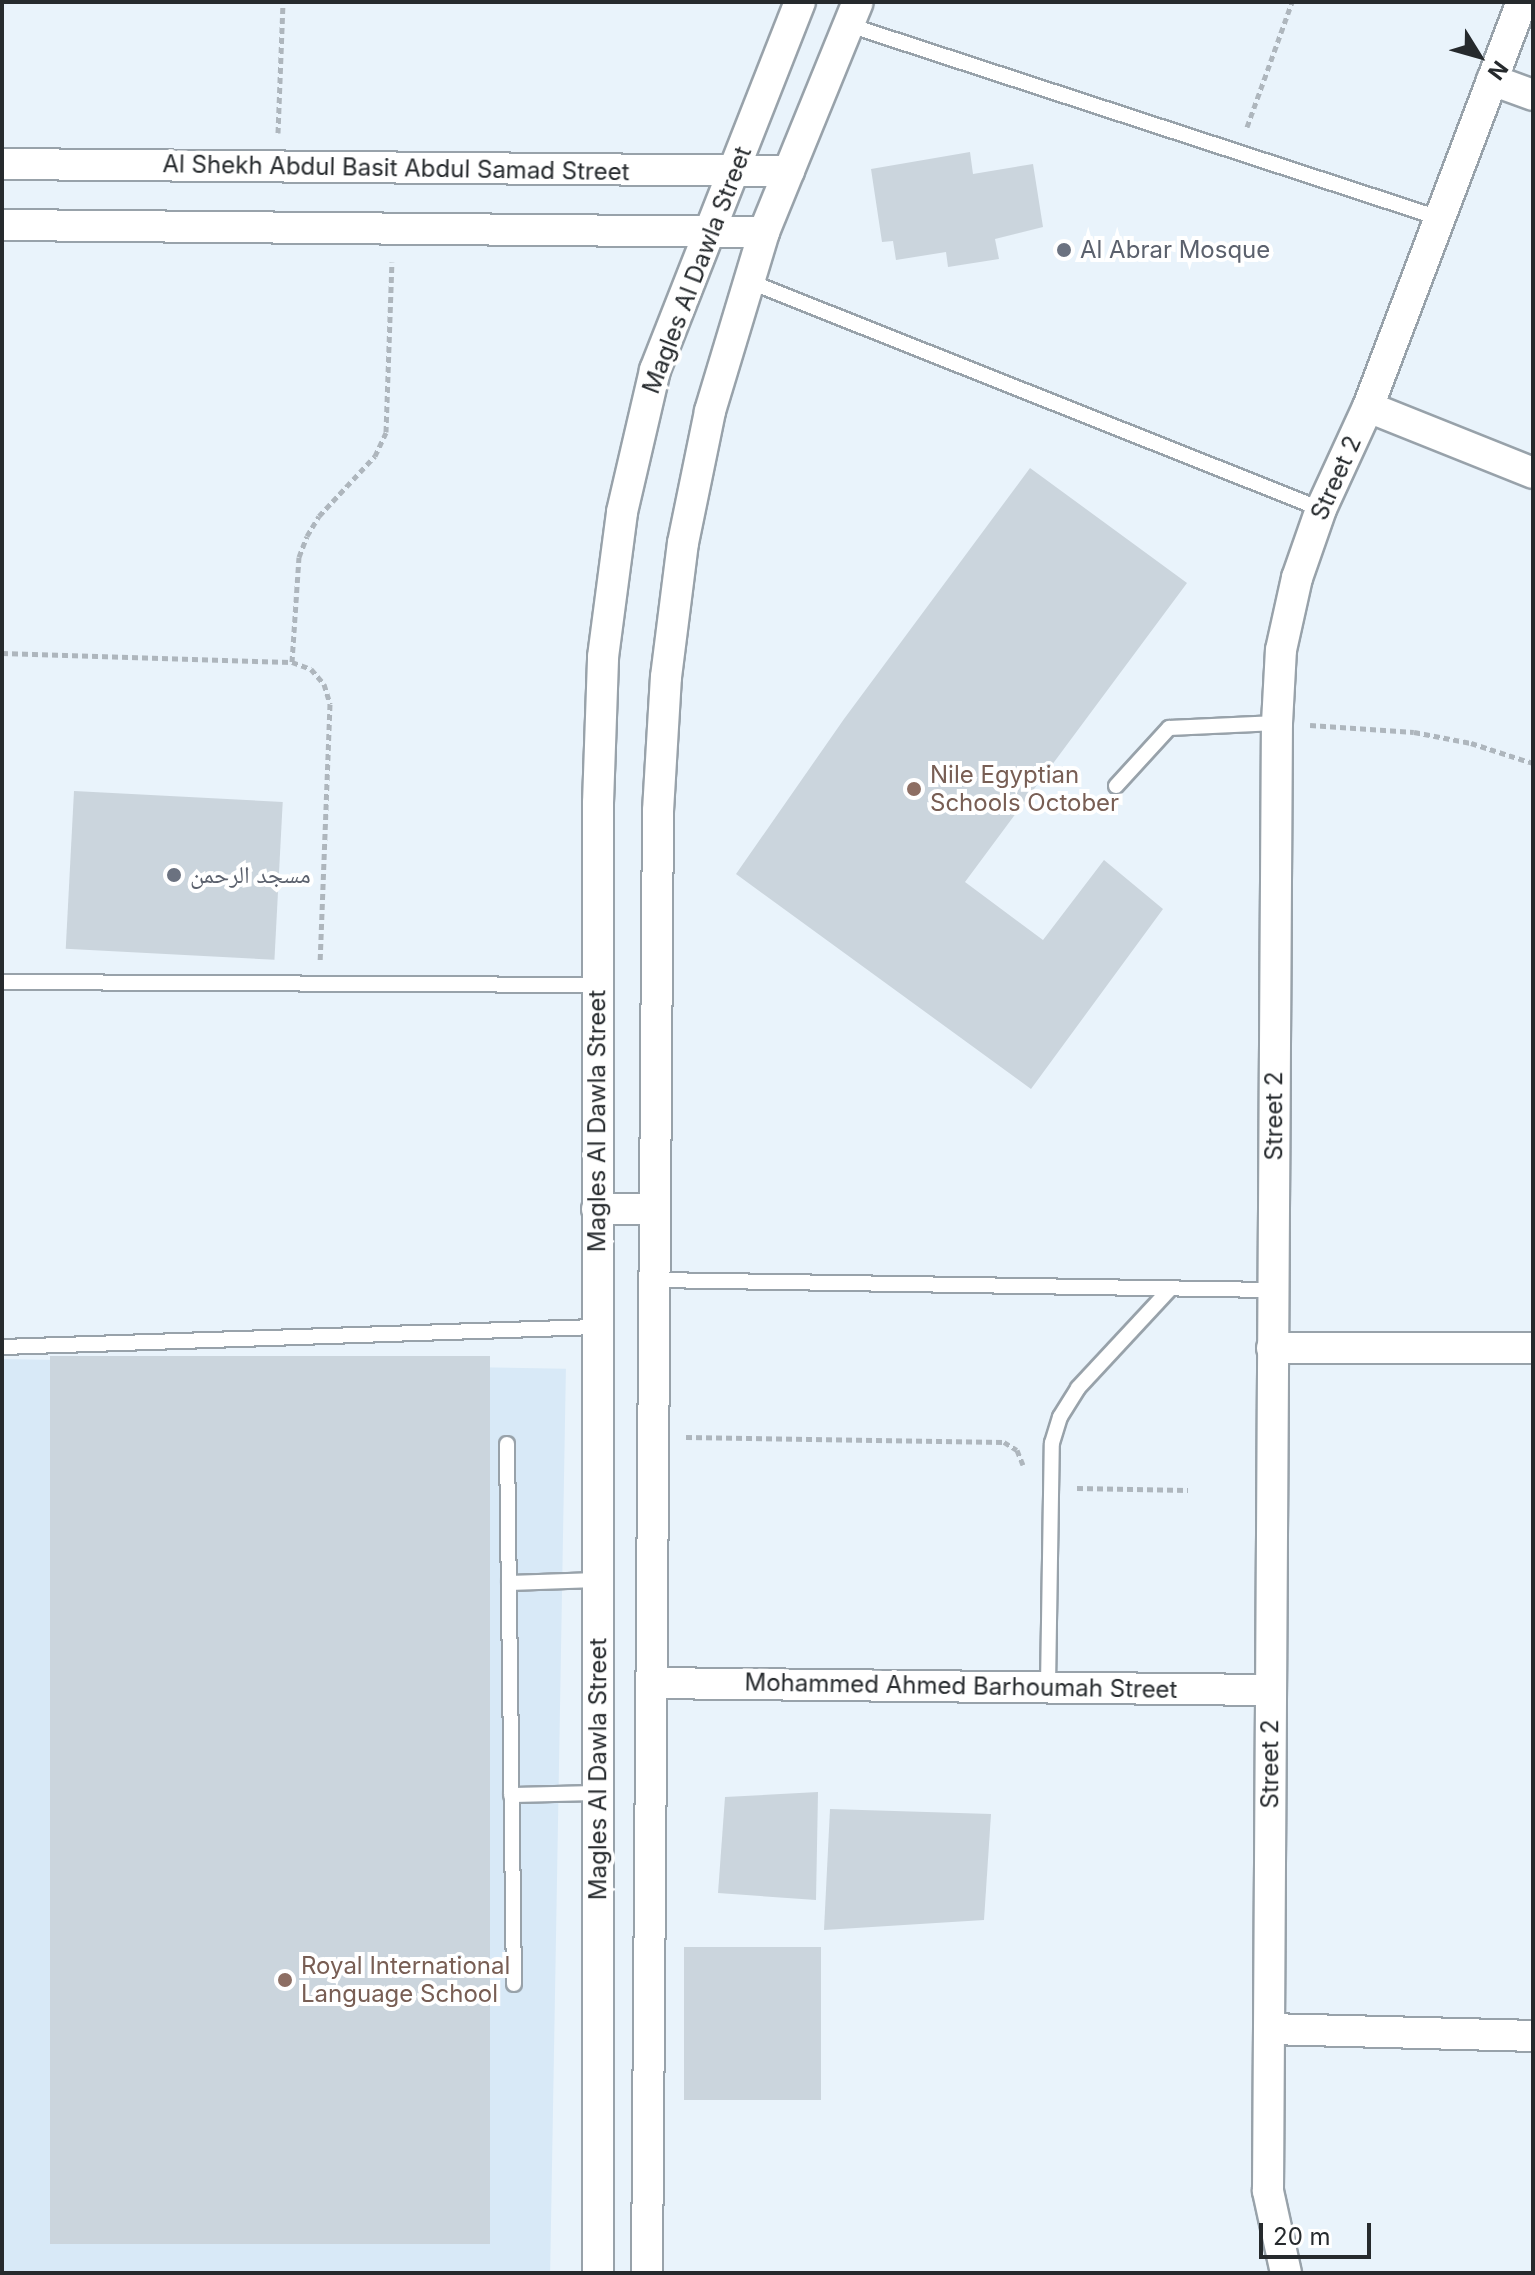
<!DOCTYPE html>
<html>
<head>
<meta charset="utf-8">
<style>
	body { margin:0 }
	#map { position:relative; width:1535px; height:2275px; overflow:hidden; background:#e9f3fb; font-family:Inter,"Noto Naskh Arabic",sans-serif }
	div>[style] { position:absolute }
	.built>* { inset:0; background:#d8e9f7; transform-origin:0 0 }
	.building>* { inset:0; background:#cbd5dd; transform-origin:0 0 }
	.path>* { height:5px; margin-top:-2.5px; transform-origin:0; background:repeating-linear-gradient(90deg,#aeb6bd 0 6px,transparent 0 10px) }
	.roads { filter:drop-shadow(2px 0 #98a2aa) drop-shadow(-2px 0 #98a2aa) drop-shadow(0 2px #98a2aa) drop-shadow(0 -2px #98a2aa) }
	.lane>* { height:14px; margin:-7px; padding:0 7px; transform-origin:7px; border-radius:7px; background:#fff }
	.street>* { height:30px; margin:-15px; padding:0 15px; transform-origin:15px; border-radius:15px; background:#fff }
	.dots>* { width:22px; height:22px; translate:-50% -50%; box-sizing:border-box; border:4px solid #fff; border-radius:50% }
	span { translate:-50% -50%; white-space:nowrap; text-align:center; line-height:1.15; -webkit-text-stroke:8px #fff; paint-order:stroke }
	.street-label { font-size:24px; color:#262a2d }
	.worship-label { font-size:24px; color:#5b616d }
	.left { translate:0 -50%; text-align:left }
	.education-label { font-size:24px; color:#785e54 }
	.frame { position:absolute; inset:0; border:4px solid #262a2d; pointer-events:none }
	.north { position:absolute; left:1439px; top:16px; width:80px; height:80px; -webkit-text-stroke:6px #fff; paint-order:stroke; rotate:127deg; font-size:22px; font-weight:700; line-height:32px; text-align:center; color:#262a2d }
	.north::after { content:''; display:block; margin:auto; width:28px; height:36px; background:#262a2d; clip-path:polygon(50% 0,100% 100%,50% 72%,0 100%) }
	.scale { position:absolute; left:1259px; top:2223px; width:112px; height:36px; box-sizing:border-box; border:4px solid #262a2d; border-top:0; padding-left:10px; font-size:24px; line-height:28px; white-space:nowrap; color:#262a2d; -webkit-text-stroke:6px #fff; paint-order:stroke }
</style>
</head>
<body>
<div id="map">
	<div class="built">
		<i style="left:2px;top:1359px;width:564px;height:914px;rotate:1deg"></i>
	</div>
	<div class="building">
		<i style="clip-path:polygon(970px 152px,973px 174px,1033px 164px,1043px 227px,995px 239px,999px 259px,948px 267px,946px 252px,896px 260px,893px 241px,882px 242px,871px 169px)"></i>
		<i style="clip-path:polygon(1030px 468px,1187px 583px,965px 882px,1043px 940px,1104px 860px,1163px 909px,1031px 1089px,736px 874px,844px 719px)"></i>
		<i style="left:74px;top:791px;width:209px;height:158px;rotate:3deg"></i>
		<i style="left:490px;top:1356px;width:888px;height:440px;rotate:90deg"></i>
		<i style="clip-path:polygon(818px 1792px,816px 1900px,718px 1893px,725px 1797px)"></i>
		<i style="clip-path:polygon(830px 1809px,991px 1814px,984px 1920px,824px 1930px)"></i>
		<i style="left:821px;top:1947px;width:153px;height:137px;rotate:90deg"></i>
	</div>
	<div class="path">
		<i style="left:1247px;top:127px;width:133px;rotate:-70.2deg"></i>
		<i style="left:278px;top:133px;width:131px;rotate:-87.8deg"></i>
		<i style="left:2px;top:653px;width:290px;rotate:1.8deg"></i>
		<i style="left:292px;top:662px;width:20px;rotate:20deg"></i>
		<i style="left:311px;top:669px;width:20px;rotate:49deg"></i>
		<i style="left:324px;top:684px;width:21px;rotate:73deg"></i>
		<i style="left:330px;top:704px;width:256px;rotate:92.2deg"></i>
		<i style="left:292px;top:662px;width:105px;rotate:-86.2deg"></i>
		<i style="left:299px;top:557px;width:22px;rotate:-69deg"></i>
		<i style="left:307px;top:536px;width:23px;rotate:-59deg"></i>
		<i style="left:319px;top:516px;width:82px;rotate:-47deg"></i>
		<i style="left:375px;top:456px;width:26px;rotate:-65deg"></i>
		<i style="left:386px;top:432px;width:170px;rotate:-88deg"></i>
		<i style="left:1310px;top:725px;width:104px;rotate:3.9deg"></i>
		<i style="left:1414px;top:732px;width:58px;rotate:10.9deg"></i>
		<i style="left:1471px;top:743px;width:65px;rotate:17.9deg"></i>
		<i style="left:686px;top:1437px;width:318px;rotate:0.9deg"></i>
		<i style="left:1004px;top:1442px;width:15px;rotate:32deg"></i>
		<i style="left:1017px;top:1450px;width:16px;rotate:68deg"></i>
		<i style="left:1077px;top:1488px;width:111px;rotate:1deg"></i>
	</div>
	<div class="roads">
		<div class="lane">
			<i style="left:849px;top:25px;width:621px;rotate:18.11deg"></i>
			<i style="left:748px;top:281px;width:617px;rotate:21.7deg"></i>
			<i style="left:1116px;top:786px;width:79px;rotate:-47.6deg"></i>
			<i style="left:1169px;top:728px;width:108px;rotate:-2.7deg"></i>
			<i style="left:2px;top:982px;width:595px;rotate:0.29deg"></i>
			<i style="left:655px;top:1280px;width:618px;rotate:0.93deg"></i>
			<i style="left:2px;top:1347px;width:595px;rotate:-1.93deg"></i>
			<i style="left:507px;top:1444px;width:540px;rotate:89.26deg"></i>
			<i style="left:509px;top:1583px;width:88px;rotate:-2deg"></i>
			<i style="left:1048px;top:1686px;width:243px;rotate:-89.1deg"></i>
			<i style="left:1052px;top:1443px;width:27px;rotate:-73deg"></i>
			<i style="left:1060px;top:1417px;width:34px;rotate:-58deg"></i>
			<i style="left:1078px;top:1388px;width:135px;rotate:-47.1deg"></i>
			<i style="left:511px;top:1795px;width:87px;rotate:-1.3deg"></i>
		</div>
		<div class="street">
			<i style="left:1492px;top:80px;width:44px;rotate:20.1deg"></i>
			<i style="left:2px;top:164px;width:787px;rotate:0.51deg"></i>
			<i style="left:2px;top:225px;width:762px;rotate:0.53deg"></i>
			<i style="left:1368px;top:407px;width:178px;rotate:21.8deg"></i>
			<i style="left:597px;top:1209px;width:58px"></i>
			<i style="left:1272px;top:1348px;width:261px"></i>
			<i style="left:651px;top:1683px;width:620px;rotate:0.65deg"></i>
			<i style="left:1269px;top:2029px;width:264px;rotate:1.5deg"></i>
			<i style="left:598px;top:2273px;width:1470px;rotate:-90deg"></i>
			<i style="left:598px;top:803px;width:146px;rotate:-88deg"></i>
			<i style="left:603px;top:657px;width:146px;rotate:-82.5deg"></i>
			<i style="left:622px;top:512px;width:146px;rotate:-76.9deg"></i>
			<i style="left:655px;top:370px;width:396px;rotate:-68.5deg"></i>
			<i style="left:647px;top:2273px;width:1462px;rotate:-89.57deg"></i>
			<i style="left:658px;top:811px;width:134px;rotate:-86.6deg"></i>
			<i style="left:666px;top:677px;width:135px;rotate:-82.8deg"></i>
			<i style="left:683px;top:543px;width:135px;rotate:-78.4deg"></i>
			<i style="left:710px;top:411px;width:187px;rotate:-73.2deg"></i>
			<i style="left:764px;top:232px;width:248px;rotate:-67.8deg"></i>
			<i style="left:1286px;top:2273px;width:84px;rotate:-102.4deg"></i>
			<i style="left:1268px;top:2191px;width:1468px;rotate:-89.65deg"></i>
			<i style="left:1277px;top:723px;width:73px;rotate:-86.9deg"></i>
			<i style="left:1281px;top:650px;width:74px;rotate:-77.5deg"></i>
			<i style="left:1297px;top:578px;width:73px;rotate:-70.8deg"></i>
			<i style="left:1321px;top:509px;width:112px;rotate:-65.3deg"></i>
			<i style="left:1368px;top:407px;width:433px;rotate:-69.2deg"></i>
		</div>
	</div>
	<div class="dots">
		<i style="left:1064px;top:250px;background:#6b7280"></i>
		<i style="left:914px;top:789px;background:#8d6e63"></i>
		<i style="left:174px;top:875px;background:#6b7280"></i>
		<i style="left:285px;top:1980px;background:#8d6e63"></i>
	</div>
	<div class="street-label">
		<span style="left:396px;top:168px;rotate:1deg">Al Shekh Abdul Basit Abdul Samad Street</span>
		<span style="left:697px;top:270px;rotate:-69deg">Magles Al Dawla Street</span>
		<span style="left:1336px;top:478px;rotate:-66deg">Street 2</span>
		<span style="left:1274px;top:1116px;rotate:-90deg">Street 2</span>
		<span style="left:597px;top:1121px;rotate:-90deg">Magles Al Dawla Street</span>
		<span style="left:961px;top:1686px;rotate:1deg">Mohammed Ahmed Barhoumah Street</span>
		<span style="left:1270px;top:1764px;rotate:-90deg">Street 2</span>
		<span style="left:598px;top:1769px;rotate:-90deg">Magles Al Dawla Street</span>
	</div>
	<div class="worship-label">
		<span class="left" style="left:1080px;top:250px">Al Abrar Mosque</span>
		<span class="left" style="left:190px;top:875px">مسجد الرحمن</span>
	</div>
	<div class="education-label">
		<span class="left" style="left:930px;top:789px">Nile Egyptian<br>Schools October</span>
		<span class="left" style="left:301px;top:1980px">Royal International<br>Language School</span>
	</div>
	<div class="frame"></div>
	<div class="north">N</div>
	<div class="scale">20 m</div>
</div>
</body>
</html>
